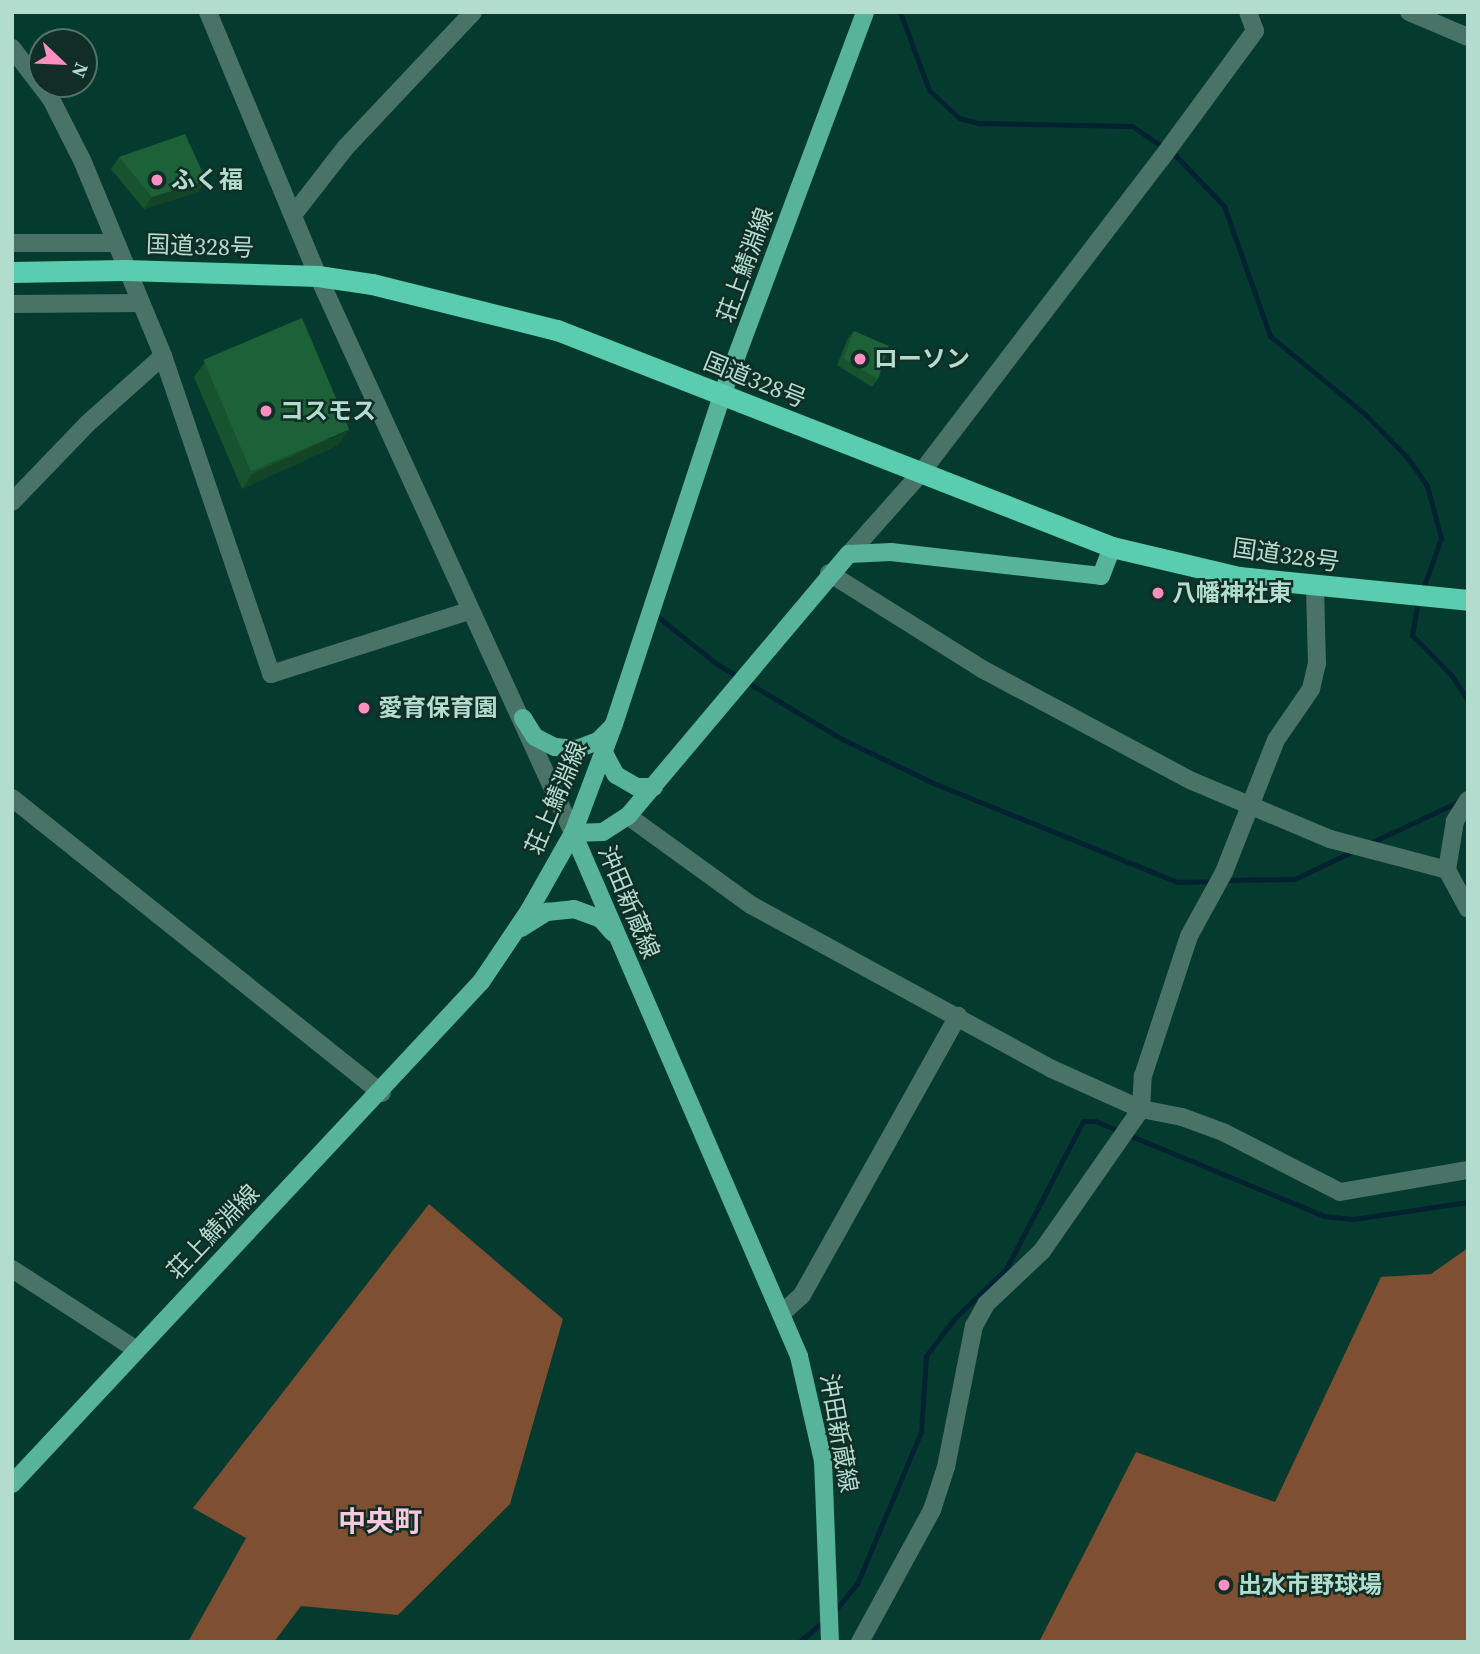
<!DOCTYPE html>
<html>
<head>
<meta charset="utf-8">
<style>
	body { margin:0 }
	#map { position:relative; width:1480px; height:1654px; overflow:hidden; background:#053b2f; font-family:"Source Serif 4","Noto Sans JP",serif }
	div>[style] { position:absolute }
	.green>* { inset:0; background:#7e4f31 }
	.stream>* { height:5px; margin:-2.5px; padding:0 2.5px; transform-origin:2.5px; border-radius:2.5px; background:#022230 }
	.minor>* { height:18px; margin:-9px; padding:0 9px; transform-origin:9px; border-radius:9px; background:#497366 }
	.major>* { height:18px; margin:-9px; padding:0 9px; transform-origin:9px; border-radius:9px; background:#57b49a }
	.highway>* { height:21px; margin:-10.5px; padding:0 10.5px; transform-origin:10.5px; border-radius:10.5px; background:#5acdae }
	.wall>* { inset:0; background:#18532f }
	.shaded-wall>* { inset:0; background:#144426 }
	.building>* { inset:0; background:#1c6137; transform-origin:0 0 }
	.dots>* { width:19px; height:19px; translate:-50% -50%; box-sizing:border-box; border:4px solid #112e26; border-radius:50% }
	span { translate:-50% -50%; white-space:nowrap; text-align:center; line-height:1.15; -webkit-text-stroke:5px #112e26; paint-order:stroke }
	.poi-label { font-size:24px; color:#b2ddce; font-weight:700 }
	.left { translate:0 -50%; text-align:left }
	.street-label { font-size:24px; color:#b2ddce }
	.quarter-label { font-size:28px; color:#f9c8dc; font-weight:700 }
	.frame { position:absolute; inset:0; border:14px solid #b2ddce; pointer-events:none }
	.north { position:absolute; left:28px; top:28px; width:70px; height:70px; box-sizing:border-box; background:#112e26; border:2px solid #517469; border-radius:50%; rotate:113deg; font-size:19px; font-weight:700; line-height:28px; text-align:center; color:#b2ddce }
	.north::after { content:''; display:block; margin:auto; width:24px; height:32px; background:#fd8ec0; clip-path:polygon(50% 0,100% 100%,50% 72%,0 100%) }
</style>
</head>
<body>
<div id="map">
	<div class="green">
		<i style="clip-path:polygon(429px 1204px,563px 1319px,510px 1504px,398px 1615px,301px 1606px,274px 1642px,188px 1642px,246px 1538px,193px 1508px)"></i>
		<i style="clip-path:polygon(1468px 1248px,1468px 1642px,1039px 1642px,1136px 1452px,1275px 1502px,1381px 1277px,1431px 1274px)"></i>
	</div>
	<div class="stream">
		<i style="left:900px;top:12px;width:83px;rotate:69.6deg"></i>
		<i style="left:929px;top:90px;width:41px;rotate:43deg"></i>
		<i style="left:959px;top:118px;width:20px;rotate:15deg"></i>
		<i style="left:978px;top:123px;width:154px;rotate:1.1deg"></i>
		<i style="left:1132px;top:126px;width:53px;rotate:34.3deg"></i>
		<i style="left:1176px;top:156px;width:69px;rotate:46.2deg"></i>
		<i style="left:1224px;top:206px;width:138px;rotate:70.5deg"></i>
		<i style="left:1270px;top:336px;width:123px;rotate:39.4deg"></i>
		<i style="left:1365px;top:414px;width:60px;rotate:45.7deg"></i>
		<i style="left:1407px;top:457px;width:35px;rotate:55deg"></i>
		<i style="left:1427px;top:486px;width:54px;rotate:74.9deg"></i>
		<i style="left:1441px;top:538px;width:57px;rotate:109.4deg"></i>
		<i style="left:1418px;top:601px;width:35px;rotate:100deg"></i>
		<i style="left:1412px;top:635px;width:57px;rotate:45.7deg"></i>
		<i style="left:1452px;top:676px;width:30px;rotate:57deg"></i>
		<i style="left:653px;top:613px;width:82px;rotate:38.6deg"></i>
		<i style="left:717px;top:664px;width:146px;rotate:31deg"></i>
		<i style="left:842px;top:739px;width:99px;rotate:25.8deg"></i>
		<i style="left:931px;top:782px;width:266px;rotate:22.1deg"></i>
		<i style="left:1177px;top:882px;width:39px;rotate:-1deg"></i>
		<i style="left:1368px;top:844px;width:102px;rotate:-25.1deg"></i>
		<i style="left:1225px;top:880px;width:70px;rotate:-0.8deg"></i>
		<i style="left:1295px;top:879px;width:64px;rotate:-25.8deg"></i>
		<i style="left:834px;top:1612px;width:36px;rotate:-51deg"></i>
		<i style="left:857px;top:1584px;width:165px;rotate:-67.2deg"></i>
		<i style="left:921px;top:1432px;width:76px;rotate:-86.2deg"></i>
		<i style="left:926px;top:1356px;width:46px;rotate:-52.9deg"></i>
		<i style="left:954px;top:1319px;width:72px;rotate:-43.9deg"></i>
		<i style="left:1006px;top:1269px;width:167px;rotate:-62.5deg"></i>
		<i style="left:1083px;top:1121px;width:12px"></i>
		<i style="left:1095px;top:1121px;width:248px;rotate:22.5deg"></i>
		<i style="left:1324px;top:1216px;width:29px;rotate:6deg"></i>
		<i style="left:1353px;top:1219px;width:116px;rotate:-8.4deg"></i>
		<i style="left:799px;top:1642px;width:33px;rotate:-40deg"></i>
	</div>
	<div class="minor">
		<i style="left:208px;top:12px;width:286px;rotate:67.4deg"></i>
		<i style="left:318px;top:276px;width:613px;rotate:65.4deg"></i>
		<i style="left:1409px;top:12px;width:64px;rotate:23deg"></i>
		<i style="left:12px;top:48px;width:64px;rotate:52.6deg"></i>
		<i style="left:51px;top:99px;width:68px;rotate:63.1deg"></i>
		<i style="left:82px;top:160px;width:212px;rotate:67.5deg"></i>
		<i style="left:163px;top:356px;width:336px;rotate:71.2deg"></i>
		<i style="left:271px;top:674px;width:207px;rotate:-17.7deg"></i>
		<i style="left:293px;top:215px;width:86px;rotate:-52.1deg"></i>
		<i style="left:346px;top:147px;width:185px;rotate:-46.7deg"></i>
		<i style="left:12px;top:243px;width:101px"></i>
		<i style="left:12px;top:304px;width:129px;rotate:-0.4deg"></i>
		<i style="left:12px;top:502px;width:108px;rotate:-46.1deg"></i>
		<i style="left:87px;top:424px;width:102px;rotate:-41.8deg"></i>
		<i style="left:849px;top:554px;width:107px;rotate:-48.4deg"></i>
		<i style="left:920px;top:474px;width:397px;rotate:-52.6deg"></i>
		<i style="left:1161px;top:159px;width:159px;rotate:-53.7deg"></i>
		<i style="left:1255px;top:31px;width:20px;rotate:-110deg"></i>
		<i style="left:829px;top:573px;width:181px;rotate:32.1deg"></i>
		<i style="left:982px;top:669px;width:238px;rotate:28.1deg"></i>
		<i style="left:1192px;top:781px;width:150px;rotate:22.8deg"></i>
		<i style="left:1330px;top:839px;width:121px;rotate:14.8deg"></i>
		<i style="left:12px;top:798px;width:473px;rotate:38.6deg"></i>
		<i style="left:1468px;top:800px;width:25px;rotate:122deg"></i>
		<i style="left:1455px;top:821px;width:50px;rotate:99.3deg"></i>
		<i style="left:1447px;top:870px;width:44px;rotate:61.7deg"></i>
		<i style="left:628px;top:816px;width:152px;rotate:35.9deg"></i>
		<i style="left:751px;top:905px;width:343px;rotate:28.6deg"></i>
		<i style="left:1052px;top:1069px;width:98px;rotate:24.2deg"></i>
		<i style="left:1141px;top:1109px;width:42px;rotate:11deg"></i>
		<i style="left:1182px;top:1117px;width:44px;rotate:20.1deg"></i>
		<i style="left:1223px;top:1132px;width:131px;rotate:27.1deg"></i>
		<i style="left:1340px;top:1192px;width:130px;rotate:-9.8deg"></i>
		<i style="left:12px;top:1269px;width:147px;rotate:33deg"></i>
		<i style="left:781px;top:1314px;width:28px;rotate:-42deg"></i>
		<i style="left:802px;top:1295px;width:320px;rotate:-60.8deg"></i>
		<i style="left:860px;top:1642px;width:150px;rotate:-61.4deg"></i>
		<i style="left:932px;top:1510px;width:45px;rotate:-72deg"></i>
		<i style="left:946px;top:1467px;width:144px;rotate:-78.8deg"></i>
		<i style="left:974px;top:1326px;width:25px;rotate:-61deg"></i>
		<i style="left:986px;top:1304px;width:77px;rotate:-43.4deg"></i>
		<i style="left:1042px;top:1251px;width:173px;rotate:-55.1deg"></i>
		<i style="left:1141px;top:1109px;width:33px;rotate:-87deg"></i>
		<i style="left:1143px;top:1076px;width:147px;rotate:-71.8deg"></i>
		<i style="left:1189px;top:936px;width:73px;rotate:-61.3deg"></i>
		<i style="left:1224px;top:872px;width:142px;rotate:-68.5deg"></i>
		<i style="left:1276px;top:740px;width:62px;rotate:-55.5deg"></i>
		<i style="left:1311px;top:689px;width:26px;rotate:-77deg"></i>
		<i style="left:1317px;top:664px;width:76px;rotate:-91.5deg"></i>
	</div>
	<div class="major">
		<i style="left:523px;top:718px;width:22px;rotate:58deg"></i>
		<i style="left:535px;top:737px;width:22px;rotate:27deg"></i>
		<i style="left:555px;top:747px;width:22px;rotate:5deg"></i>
		<i style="left:577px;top:749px;width:22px;rotate:-21deg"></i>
		<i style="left:598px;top:741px;width:20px;rotate:-45deg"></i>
		<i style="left:603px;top:751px;width:27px;rotate:62deg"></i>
		<i style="left:616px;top:775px;width:24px;rotate:30deg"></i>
		<i style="left:637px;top:787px;width:17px"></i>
		<i style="left:521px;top:928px;width:31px;rotate:-32deg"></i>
		<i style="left:547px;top:912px;width:27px;rotate:-6deg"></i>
		<i style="left:574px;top:909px;width:29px;rotate:20deg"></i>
		<i style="left:601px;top:919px;width:18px;rotate:49deg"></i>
		<i style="left:12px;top:1484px;width:687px;rotate:-46.95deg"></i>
		<i style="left:481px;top:982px;width:88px;rotate:-56.1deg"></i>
		<i style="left:530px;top:909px;width:87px;rotate:-60.5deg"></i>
		<i style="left:573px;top:833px;width:116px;rotate:-69.4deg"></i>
		<i style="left:614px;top:724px;width:346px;rotate:-71.8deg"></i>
		<i style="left:722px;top:395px;width:409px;rotate:-69.5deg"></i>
		<i style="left:830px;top:1642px;width:181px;rotate:-92.2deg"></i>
		<i style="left:823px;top:1461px;width:108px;rotate:-102.9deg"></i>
		<i style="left:799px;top:1356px;width:570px;rotate:-113.37deg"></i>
		<i style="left:573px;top:833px;width:30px;rotate:-2deg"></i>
		<i style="left:603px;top:832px;width:30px;rotate:-33deg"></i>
		<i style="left:628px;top:816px;width:343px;rotate:-49.9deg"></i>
		<i style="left:849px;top:554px;width:42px;rotate:-2.7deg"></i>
		<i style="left:891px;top:552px;width:211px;rotate:6.5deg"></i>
		<i style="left:1101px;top:576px;width:31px;rotate:-69deg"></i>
	</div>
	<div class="highway">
		<i style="left:12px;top:272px;width:113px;rotate:-1deg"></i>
		<i style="left:125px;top:270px;width:193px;rotate:1.8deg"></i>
		<i style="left:318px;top:276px;width:55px;rotate:8.4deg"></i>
		<i style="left:372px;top:284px;width:191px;rotate:14deg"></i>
		<i style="left:557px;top:330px;width:596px;rotate:21.36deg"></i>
		<i style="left:1112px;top:547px;width:130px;rotate:13.3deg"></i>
		<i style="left:1239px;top:577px;width:230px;rotate:5.7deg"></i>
	</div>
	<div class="wall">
		<i style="clip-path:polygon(119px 157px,206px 180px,198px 192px,144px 209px,111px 169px)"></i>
		<i style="clip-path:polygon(854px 331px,878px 379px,872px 387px,837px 365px,848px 338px)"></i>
		<i style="clip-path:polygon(205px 362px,338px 445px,242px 489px,194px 377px)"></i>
	</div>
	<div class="shaded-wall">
		<i style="clip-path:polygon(206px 180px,198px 192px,144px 209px,152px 197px)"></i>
		<i style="clip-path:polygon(349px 430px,338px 445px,242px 489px,252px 474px)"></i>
	</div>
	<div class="building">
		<i style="clip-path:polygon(185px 134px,206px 180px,152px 197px,119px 157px)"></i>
		<i style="left:302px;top:318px;width:121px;height:107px;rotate:67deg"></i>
		<i style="clip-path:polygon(854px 331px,889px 346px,878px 379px,843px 358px)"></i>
	</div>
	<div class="dots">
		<i style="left:157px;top:180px;background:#fd8ec0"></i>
		<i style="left:860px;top:359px;background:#fd8ec0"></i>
		<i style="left:266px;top:411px;background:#fd8ec0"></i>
		<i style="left:1158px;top:593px;background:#fd8ec0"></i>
		<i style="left:364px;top:708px;background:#fd8ec0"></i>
		<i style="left:1224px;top:1585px;background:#fd8ec0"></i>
	</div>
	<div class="poi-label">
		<span class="left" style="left:171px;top:180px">ふく福</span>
		<span class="left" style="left:874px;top:359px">ローソン</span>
		<span class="left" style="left:280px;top:411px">コスモス</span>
		<span class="left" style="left:1172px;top:593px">八幡神社東</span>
		<span class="left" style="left:378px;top:708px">愛育保育園</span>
		<span class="left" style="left:1238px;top:1585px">出水市野球場</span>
	</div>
	<div class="street-label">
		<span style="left:200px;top:246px;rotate:2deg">国道328号</span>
		<span style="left:745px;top:265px;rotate:-70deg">荘上鯖淵線</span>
		<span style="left:755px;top:380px;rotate:22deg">国道328号</span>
		<span style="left:1286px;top:555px;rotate:8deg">国道328号</span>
		<span style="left:556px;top:798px;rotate:-67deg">荘上鯖淵線</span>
		<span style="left:629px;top:902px;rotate:67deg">沖田新蔵線</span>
		<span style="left:213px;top:1232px;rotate:-46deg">荘上鯖淵線</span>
		<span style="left:839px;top:1433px;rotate:80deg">沖田新蔵線</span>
	</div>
	<div class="quarter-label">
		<span style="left:380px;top:1521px">中央町</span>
	</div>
	<div class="frame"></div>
	<div class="north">N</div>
</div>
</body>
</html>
